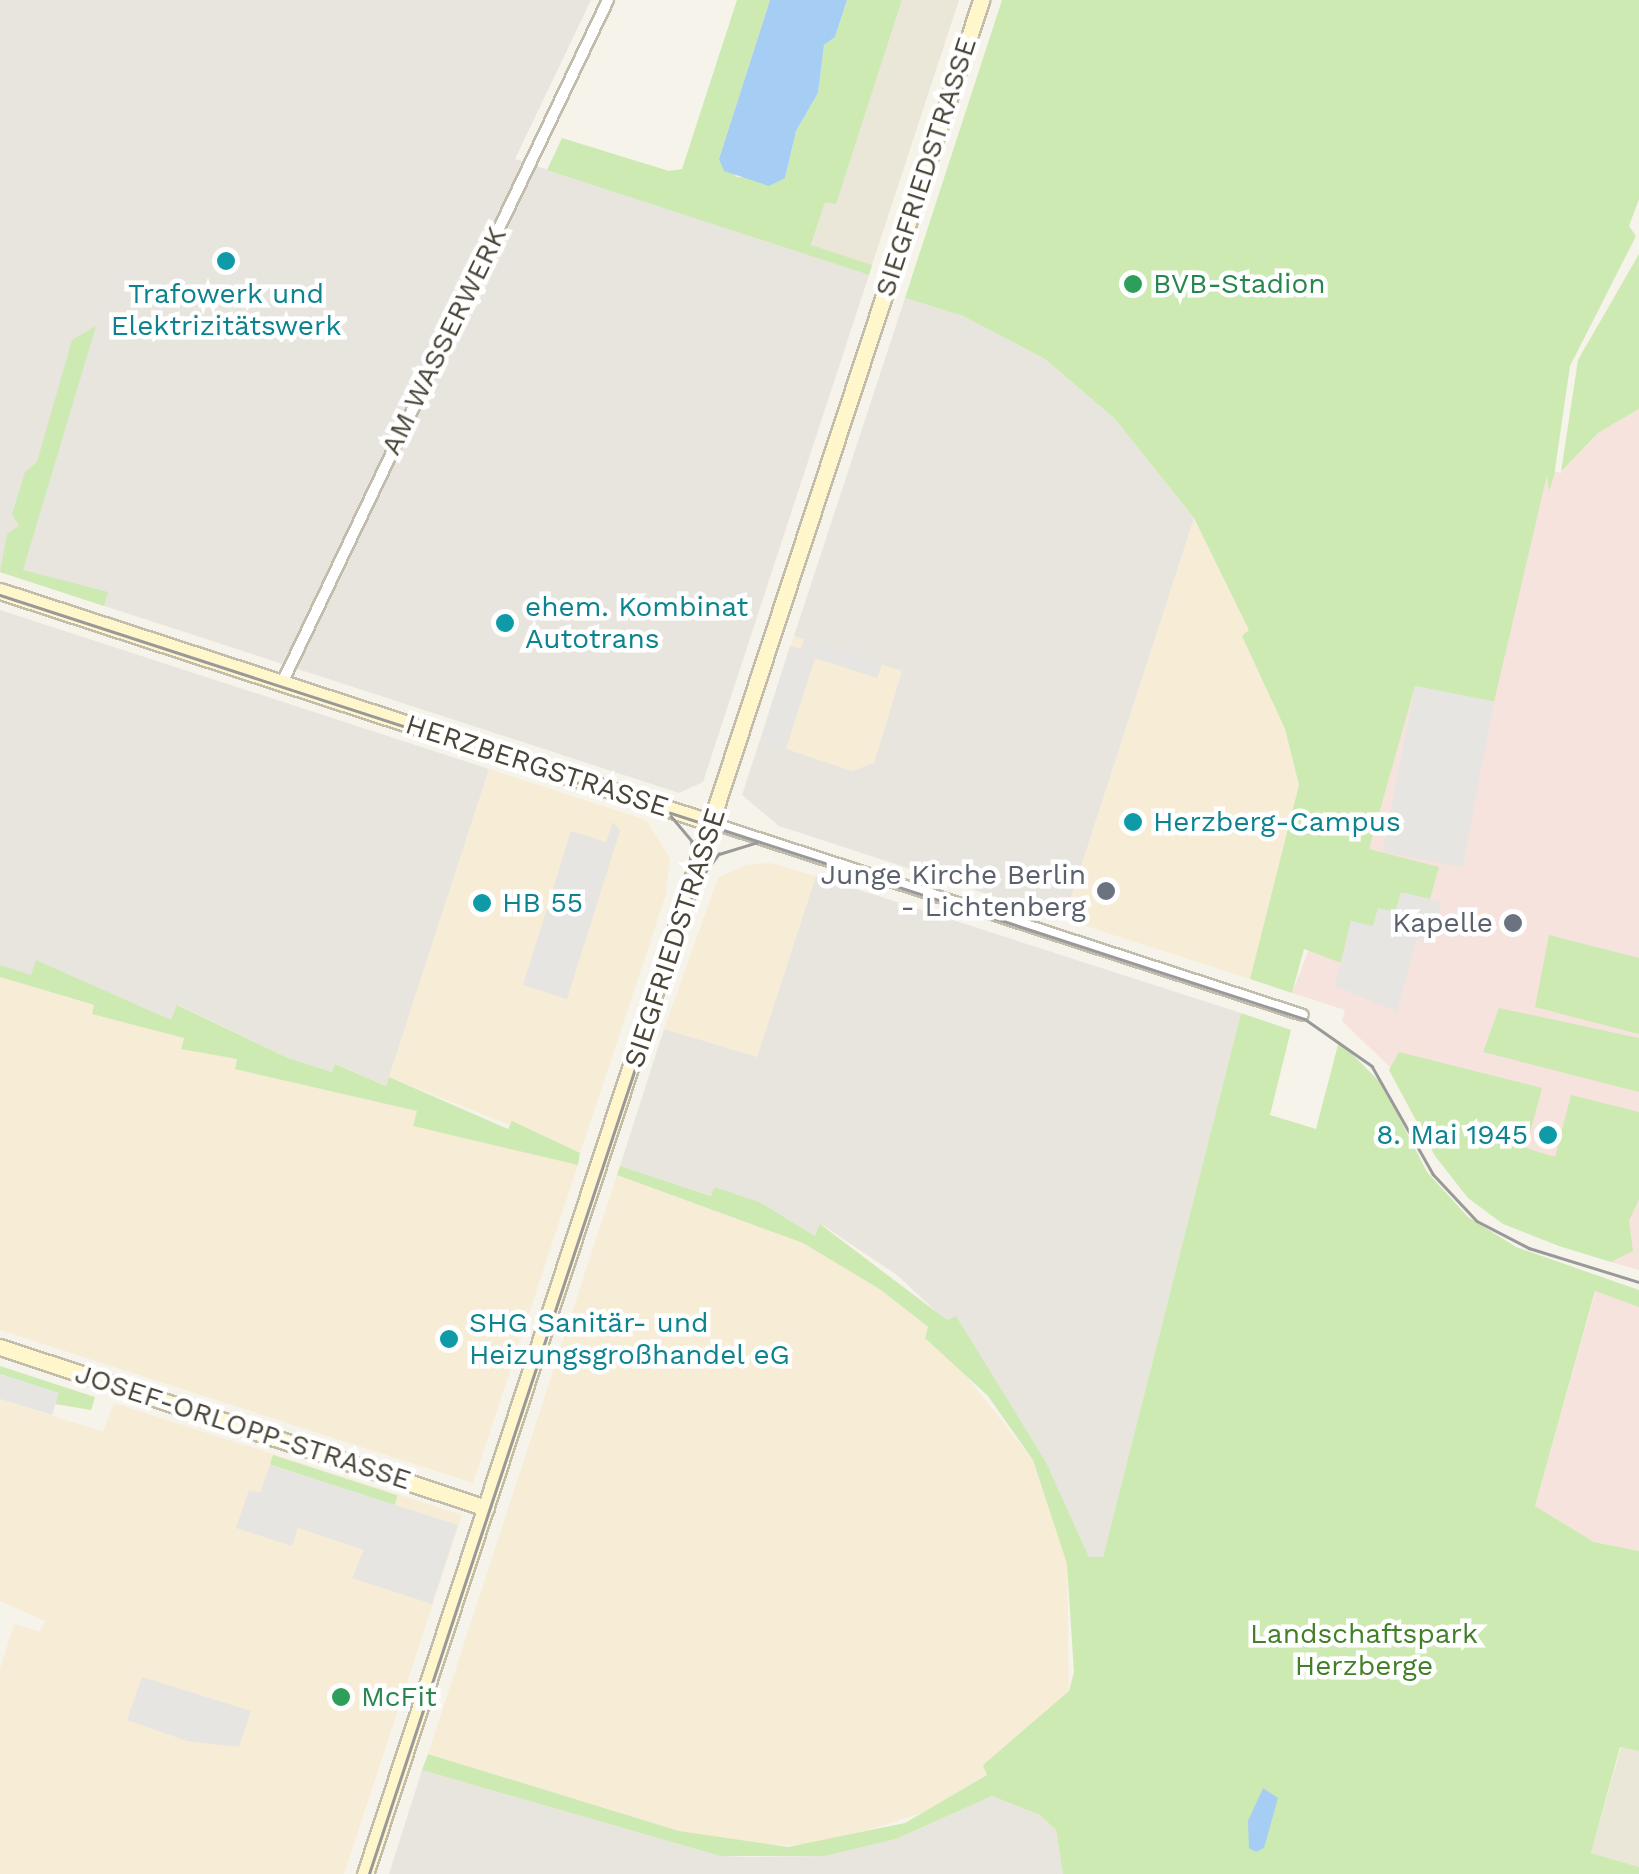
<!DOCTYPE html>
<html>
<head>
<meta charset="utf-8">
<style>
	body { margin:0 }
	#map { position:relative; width:1639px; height:1874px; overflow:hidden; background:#f6f3ea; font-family:"Work Sans",sans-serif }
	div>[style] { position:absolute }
	.residential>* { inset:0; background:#eae6d8 }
	.commercial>* { inset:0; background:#f7ecd6 }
	.industrial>* { inset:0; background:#e8e5df }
	.medical>* { inset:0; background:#f6e3de }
	.green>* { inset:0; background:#cdeab3; transform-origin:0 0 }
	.parking>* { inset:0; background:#e7e5e2; transform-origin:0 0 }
	.water>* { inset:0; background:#a6cdf3 }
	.roads { filter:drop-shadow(2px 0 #c2bcac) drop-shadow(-2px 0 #c2bcac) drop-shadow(0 2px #c2bcac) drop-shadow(0 -2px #c2bcac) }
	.street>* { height:10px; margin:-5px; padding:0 5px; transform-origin:5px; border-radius:5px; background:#fff }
	.secondary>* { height:15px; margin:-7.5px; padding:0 7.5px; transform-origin:7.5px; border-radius:7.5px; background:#fff7cb }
	.tram>* { height:2.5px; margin:-1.25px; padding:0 1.25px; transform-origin:1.25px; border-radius:1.25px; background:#999 }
	.dots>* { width:28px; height:28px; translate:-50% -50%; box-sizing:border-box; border:5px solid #fff; border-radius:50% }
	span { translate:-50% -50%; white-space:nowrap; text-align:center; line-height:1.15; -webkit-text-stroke:9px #fff; paint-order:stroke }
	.street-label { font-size:28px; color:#4a4538 }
	.leisure-label { font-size:28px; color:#27864d }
	.left { translate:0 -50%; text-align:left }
	.culture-label { font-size:28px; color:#0d838f }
	.right { translate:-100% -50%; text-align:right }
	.worship-label { font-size:28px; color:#5b616d }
	.park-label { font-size:28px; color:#427f28 }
</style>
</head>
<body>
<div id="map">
	<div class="residential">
		<i style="clip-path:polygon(902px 0,959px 0,872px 265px,811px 246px,825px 201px,836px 203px)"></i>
		<i style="clip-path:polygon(1621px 1747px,1639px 1751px,1639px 1867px,1591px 1853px)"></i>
	</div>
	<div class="commercial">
		<i style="clip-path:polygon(1194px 518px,1250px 630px,1242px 636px,1285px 729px,1299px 785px,1250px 979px,1064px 919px)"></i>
		<i style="clip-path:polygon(794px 636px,902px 671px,874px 763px,852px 771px,760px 741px)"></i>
		<i style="clip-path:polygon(489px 769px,646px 820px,670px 858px,666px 894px,580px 1153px,389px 1077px)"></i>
		<i style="clip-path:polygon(770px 863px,816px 876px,757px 1057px,664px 1029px,718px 878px,745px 865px)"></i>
		<i style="clip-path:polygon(0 977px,95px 1006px,93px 1014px,184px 1038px,181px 1048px,237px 1059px,235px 1068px,418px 1111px,414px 1126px,578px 1165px,473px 1483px,0 1330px)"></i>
		<i style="clip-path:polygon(617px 1175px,803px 1243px,881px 1290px,928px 1328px,1033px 1460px,1067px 1564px,1069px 1692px,983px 1765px,988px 1774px,937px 1808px,824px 1844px,752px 1846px,679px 1831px,428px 1754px)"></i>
		<i style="clip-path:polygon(0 1399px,103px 1432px,114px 1403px,462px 1515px,344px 1874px,0 1874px,0 1669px,14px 1624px,40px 1632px,45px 1621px,0 1601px)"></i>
	</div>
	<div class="industrial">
		<i style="clip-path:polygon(0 0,591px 0,515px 159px,869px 275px,703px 782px,679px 793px,0 572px)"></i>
		<i style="clip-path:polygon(905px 298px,963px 316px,1045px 359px,1115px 419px,1194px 518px,1064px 919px,779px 826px,742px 795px,760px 740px,852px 771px,874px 763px,902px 671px,794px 636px)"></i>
		<i style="clip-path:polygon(0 610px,489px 769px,386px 1086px,336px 1064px,332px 1072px,288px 1058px,178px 1005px,172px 1021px,37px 961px,31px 976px,0 965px)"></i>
		<i style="clip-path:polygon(816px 876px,1241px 1013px,1103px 1557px,1089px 1557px,1046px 1462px,975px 1348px,897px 1275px,821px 1224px,816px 1237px,758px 1202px,715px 1187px,712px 1196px,620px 1166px,664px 1029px,757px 1057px)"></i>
		<i style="clip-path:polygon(422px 1770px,720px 1856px,751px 1857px,825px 1856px,896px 1839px,992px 1796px,1040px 1815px,1056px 1830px,1063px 1874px,389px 1874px)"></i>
	</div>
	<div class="medical">
		<i style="clip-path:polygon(1639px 409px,1639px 1270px,1611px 1262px,1396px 1073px,1342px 1021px,1345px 1010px,1292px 993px,1500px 457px,1561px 473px,1598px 433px)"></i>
		<i style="clip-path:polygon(1596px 1290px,1639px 1307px,1639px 1551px,1594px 1542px,1535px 1506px)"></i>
	</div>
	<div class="green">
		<i style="clip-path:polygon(737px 0,770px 0,719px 159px,737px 177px,785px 178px,796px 131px,818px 93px,824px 45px,835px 37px,847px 0,902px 0,836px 204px,825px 202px,811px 245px,872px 265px,869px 275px,547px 170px,562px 138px,669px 171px,682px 169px)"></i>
		<i style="clip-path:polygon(1002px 0,1639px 0,1639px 199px,1629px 226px,1636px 236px,1570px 366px,1554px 476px,1549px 491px,1547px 475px,1494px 702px,1415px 686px,1369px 849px,1439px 867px,1430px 899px,1401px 893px,1395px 913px,1373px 927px,1351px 921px,1341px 963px,1304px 949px,1292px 993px,1250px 979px,1299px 785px,1285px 729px,1242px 636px,1249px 630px,1194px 518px,1115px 419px,1045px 359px,963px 316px,905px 298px)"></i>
		<i style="clip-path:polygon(1639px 254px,1639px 409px,1598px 433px,1561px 472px,1578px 360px)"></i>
		<i style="clip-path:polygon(96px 326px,23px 570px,108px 592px,104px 606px,0 572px,7px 534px,19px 526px,12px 514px,25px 472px,37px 462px,72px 340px)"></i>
		<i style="clip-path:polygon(1549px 935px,1639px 958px,1639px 1034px,1535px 1007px)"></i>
		<i style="clip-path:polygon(36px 960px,171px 1020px,177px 1005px,288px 1058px,332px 1072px,335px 1064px,386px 1086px,389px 1077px,508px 1129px,512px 1121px,580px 1153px,578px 1165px,413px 1126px,417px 1111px,235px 1069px,237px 1059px,181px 1049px,184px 1038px,92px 1014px,94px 1005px,0 977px,0 965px,31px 975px)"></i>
		<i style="clip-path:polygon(1499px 1008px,1639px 1038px,1639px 1092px,1483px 1052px)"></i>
		<i style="clip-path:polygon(1241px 1013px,1291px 1030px,1270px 1115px,1316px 1129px,1339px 1041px,1382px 1084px,1427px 1172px,1468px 1217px,1516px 1247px,1639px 1290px,1639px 1307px,1595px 1291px,1535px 1506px,1594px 1542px,1639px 1551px,1639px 1751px,1620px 1747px,1591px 1853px,1639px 1867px,1639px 1874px,1063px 1874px,1056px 1830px,1040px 1815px,992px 1796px,896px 1839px,825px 1856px,720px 1856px,422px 1770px,428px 1754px,679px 1831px,788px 1847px,905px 1823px,987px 1775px,983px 1765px,1069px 1691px,1074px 1672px,1067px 1564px,1033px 1460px,988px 1396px,925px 1338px,928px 1327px,881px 1290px,803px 1243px,617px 1175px,620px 1166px,711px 1196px,715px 1187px,759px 1202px,815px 1236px,820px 1224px,947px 1320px,956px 1316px,1046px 1462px,1089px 1557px,1103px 1557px)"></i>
		<i style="clip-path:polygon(1399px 1052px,1542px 1088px,1526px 1148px,1555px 1157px,1571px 1095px,1639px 1112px,1639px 1199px,1629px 1221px,1633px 1251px,1611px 1262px,1559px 1246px,1503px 1224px,1468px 1198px,1435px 1156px,1389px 1070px)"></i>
		<i style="clip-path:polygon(0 1366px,95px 1397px,91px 1410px,55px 1404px,58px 1393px,0 1374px)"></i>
		<i style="left:273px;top:1455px;width:131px;height:10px;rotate:18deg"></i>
	</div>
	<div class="parking">
		<i style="clip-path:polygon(804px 639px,882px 664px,877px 678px,815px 658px,786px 749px,760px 740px,790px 646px,801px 649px)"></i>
		<i style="left:1415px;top:686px;width:81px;height:169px;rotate:11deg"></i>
		<i style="clip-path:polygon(613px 822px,620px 831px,567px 999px,523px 985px,571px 831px,606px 842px)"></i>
		<i style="clip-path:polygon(1401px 892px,1442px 902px,1431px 943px,1416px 940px,1397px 1012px,1335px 986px,1351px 921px,1373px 926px,1378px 908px,1395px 912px)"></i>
		<i style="clip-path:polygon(0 1374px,59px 1393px,52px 1415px,0 1399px)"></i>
		<i style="clip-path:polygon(270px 1465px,458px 1525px,432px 1604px,352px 1578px,364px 1550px,298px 1528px,292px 1546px,236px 1528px,249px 1490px,260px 1493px)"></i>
		<i style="clip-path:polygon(142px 1677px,251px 1711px,239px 1747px,187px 1741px,127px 1720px)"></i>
	</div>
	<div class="water">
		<i style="clip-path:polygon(770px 0,847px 0,835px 37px,824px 45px,818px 93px,796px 131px,785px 178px,769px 186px,724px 171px,719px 159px)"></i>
		<i style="clip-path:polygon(1263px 1788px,1278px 1798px,1264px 1848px,1256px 1852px,1249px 1848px,1248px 1821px)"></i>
	</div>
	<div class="roads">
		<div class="street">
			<i style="left:282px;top:683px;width:757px;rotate:-64.48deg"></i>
			<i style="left:712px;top:823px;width:621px;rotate:18deg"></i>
		</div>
		<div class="secondary">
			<i style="left:0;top:591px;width:749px;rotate:18.05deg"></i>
			<i style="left:0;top:1347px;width:512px;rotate:18.33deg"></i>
			<i style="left:365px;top:1874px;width:1973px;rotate:-71.8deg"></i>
		</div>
	</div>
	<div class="tram">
		<i style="left:0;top:595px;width:1372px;rotate:18deg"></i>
		<i style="left:1305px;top:1019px;width:82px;rotate:35deg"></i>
		<i style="left:1372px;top:1066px;width:124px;rotate:60.5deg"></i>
		<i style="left:1433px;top:1174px;width:64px;rotate:46.9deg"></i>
		<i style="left:1477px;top:1221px;width:59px;rotate:27.4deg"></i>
		<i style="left:1529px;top:1248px;width:115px;rotate:17.2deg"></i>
		<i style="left:671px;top:816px;width:33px;rotate:50deg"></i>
		<i style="left:692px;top:841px;width:46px;rotate:95deg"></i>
		<i style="left:369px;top:1874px;width:1043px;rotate:-71.72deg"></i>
		<i style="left:696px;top:884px;width:38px;rotate:-53deg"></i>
		<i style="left:719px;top:854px;width:39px;rotate:-17deg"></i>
	</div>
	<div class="dots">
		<i style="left:226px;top:261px;background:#0f9aa8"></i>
		<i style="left:1133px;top:284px;background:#2e9e5b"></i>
		<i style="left:505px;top:623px;background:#0f9aa8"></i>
		<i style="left:1133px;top:822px;background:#0f9aa8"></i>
		<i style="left:1106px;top:891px;background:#6b7280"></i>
		<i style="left:482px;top:903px;background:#0f9aa8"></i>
		<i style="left:1513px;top:923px;background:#6b7280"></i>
		<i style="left:1548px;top:1135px;background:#0f9aa8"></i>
		<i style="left:449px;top:1339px;background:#0f9aa8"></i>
		<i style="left:341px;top:1697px;background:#2e9e5b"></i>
	</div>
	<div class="street-label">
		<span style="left:926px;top:167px;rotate:-72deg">SIEGFRIEDSTRASSE</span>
		<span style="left:444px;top:341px;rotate:-64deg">AM WASSERWERK</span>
		<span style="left:537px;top:766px;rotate:18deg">HERZBERGSTRASSE</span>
		<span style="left:675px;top:938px;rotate:-72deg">SIEGFRIEDSTRASSE</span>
		<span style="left:243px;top:1427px;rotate:18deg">JOSEF-ORLOPP-STRASSE</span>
	</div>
	<div class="leisure-label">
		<span class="left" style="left:1153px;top:284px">BVB-Stadion</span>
		<span class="left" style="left:361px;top:1697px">McFit</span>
	</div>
	<div class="culture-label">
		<span style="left:226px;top:310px">Trafowerk und<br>Elektrizitätswerk</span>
		<span class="left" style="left:525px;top:623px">ehem. Kombinat<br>Autotrans</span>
		<span class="left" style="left:1153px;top:822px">Herzberg-Campus</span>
		<span class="left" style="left:502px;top:903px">HB 55</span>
		<span class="right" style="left:1528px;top:1135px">8. Mai 1945</span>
		<span class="left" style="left:469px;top:1339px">SHG Sanitär- und<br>Heizungsgroßhandel eG</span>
	</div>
	<div class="worship-label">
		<span class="right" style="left:1086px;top:891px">Junge Kirche Berlin<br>- Lichtenberg</span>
		<span class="right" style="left:1493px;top:923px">Kapelle</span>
	</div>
	<div class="park-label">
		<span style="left:1364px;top:1650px">Landschaftspark<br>Herzberge</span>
	</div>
</div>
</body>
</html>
